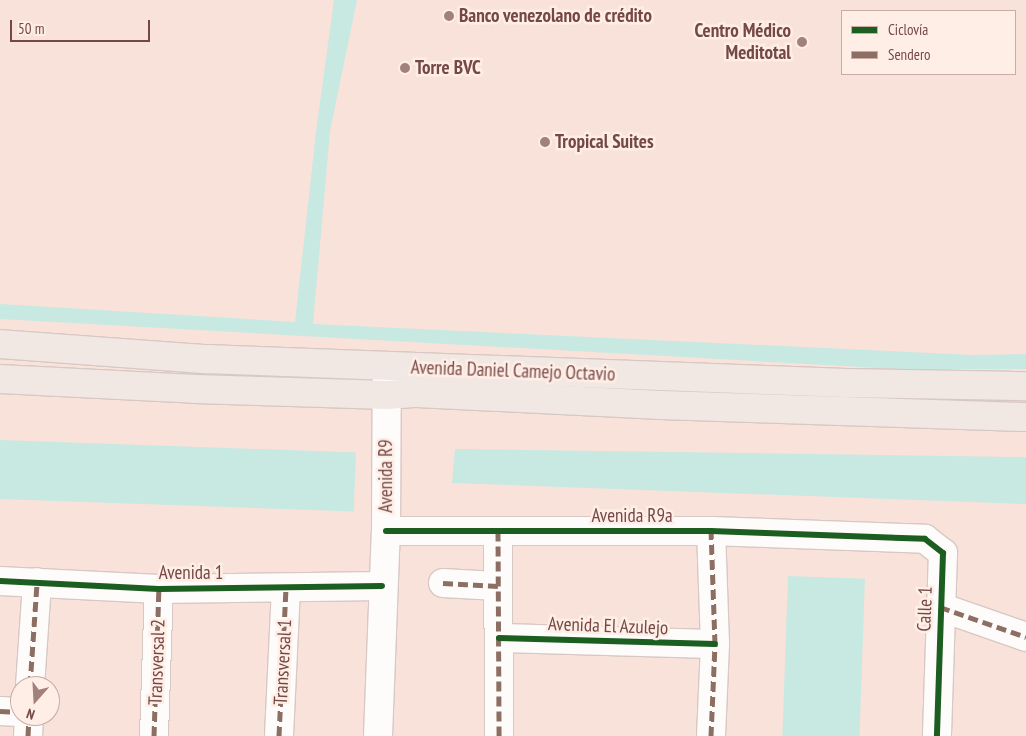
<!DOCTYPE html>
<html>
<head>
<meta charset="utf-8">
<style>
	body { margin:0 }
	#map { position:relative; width:1026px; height:736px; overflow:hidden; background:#f7ece6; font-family:"PT Sans Narrow",sans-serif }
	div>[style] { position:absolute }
	.residential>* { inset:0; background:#f8e2da }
	.water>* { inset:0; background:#c7e9e2; transform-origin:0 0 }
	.roads { filter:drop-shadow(1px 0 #d8c8c4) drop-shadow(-1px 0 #d8c8c4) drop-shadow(0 1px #d8c8c4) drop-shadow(0 -1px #d8c8c4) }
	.minor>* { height:28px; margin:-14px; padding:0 14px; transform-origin:14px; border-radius:14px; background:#fefcfb }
	.major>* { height:28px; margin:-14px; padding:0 14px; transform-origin:14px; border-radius:14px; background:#f2e8e3 }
	.quiet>* { height:5px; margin-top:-2.5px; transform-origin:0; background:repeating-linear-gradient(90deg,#8d6e63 0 10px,transparent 0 15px) }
	.cycleway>* { height:6px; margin:-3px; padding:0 3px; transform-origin:3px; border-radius:3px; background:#1b5e20 }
	.dots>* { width:14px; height:14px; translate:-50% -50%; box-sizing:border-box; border:2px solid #ffeee6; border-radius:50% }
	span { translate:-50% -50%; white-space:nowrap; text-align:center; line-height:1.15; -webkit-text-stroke:5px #ffeee6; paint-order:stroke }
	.poi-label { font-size:19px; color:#754845; font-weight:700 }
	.left { translate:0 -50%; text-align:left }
	.right { translate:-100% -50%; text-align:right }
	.street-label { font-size:19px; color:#754845 }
	.legend { position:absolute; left:841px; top:10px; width:175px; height:65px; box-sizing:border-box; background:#ffeee6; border:1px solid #c8aca6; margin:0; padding:6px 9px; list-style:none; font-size:15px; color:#754845 }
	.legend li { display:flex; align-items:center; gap:10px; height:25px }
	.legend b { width:25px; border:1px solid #c8aca6 }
	.north { position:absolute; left:10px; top:676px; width:50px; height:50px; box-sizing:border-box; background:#ffeee6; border:1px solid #c8aca6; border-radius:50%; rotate:199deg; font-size:14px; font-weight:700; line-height:20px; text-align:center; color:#754845 }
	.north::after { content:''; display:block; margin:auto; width:18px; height:22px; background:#a2817d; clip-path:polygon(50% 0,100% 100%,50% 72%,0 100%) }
	.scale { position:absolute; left:10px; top:20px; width:140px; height:22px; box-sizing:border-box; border:2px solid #754845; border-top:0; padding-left:6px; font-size:15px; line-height:18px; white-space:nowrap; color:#754845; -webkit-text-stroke:4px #ffeee6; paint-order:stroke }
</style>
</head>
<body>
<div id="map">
	<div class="residential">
		<i style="clip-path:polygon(evenodd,0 0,1026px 0,1026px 736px,0 736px,0 0,842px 11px,1015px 11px,1015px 74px,842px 74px,842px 11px,0 0,20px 686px,50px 686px,50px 716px,20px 716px,20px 686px)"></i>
	</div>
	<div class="water">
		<i style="clip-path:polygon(334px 0,357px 0,330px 131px,313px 324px,973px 355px,1026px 354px,1026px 369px,897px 369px,0 319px,0 304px,295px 322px,316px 132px)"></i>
		<i style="left:0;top:440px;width:356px;height:59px;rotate:2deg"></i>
		<i style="clip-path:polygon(455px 449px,1026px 457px,1026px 504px,452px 483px)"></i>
		<i style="left:788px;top:576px;width:77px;height:160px;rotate:2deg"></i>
	</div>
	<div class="roads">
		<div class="minor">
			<i style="left:386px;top:531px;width:325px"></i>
			<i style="left:711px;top:531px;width:214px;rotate:2.1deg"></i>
			<i style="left:925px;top:539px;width:23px;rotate:38deg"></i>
			<i style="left:943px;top:553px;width:183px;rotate:91.9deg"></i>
			<i style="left:498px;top:531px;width:205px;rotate:89.7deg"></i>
			<i style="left:0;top:581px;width:159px;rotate:2.9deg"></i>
			<i style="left:159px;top:589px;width:223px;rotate:-0.8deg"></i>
			<i style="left:443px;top:583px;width:55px;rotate:3.1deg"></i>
			<i style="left:940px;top:607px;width:91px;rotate:19.2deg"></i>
			<i style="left:499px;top:638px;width:216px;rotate:1.6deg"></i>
			<i style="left:30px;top:686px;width:104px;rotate:-86.1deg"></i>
			<i style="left:0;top:711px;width:20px;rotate:3deg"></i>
			<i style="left:28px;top:736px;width:20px;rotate:-87deg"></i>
			<i style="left:154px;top:736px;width:147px;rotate:-88.1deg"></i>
			<i style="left:279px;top:736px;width:148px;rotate:-87.3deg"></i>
			<i style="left:378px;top:736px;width:205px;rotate:-87.8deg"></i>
			<i style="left:386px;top:531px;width:165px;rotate:-89.7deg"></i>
			<i style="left:711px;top:736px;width:92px;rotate:-87.5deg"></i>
			<i style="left:715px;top:644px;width:113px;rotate:-92deg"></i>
		</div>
		<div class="major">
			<i style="left:0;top:344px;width:207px;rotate:4.2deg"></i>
			<i style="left:206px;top:359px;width:640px;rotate:2.15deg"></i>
			<i style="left:846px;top:383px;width:180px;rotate:1deg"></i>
			<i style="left:0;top:379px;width:195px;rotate:2.9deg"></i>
			<i style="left:195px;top:389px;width:192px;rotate:1.8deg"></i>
			<i style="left:387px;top:395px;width:30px;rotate:-4deg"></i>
			<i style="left:417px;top:393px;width:244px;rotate:2.8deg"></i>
			<i style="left:661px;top:405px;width:365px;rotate:1.9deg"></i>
		</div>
	</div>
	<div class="quiet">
		<i style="left:498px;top:531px;width:205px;rotate:89.7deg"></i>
		<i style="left:443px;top:583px;width:55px;rotate:3.1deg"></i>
		<i style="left:940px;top:607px;width:91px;rotate:19.2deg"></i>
		<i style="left:30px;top:686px;width:104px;rotate:-86.1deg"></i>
		<i style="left:0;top:711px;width:20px;rotate:3deg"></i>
		<i style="left:28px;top:736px;width:20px;rotate:-87deg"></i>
		<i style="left:154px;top:736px;width:147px;rotate:-88.1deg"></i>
		<i style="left:279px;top:736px;width:148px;rotate:-87.3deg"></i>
		<i style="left:711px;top:736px;width:92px;rotate:-87.5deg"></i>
		<i style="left:715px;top:644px;width:113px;rotate:-92deg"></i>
	</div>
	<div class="cycleway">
		<i style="left:386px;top:531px;width:325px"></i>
		<i style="left:711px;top:531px;width:214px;rotate:2.1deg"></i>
		<i style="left:925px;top:539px;width:23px;rotate:38deg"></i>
		<i style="left:943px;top:553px;width:183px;rotate:91.9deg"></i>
		<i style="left:0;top:581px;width:159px;rotate:2.9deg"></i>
		<i style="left:159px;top:589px;width:223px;rotate:-0.8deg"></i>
		<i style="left:499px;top:638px;width:216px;rotate:1.6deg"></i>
	</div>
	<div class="dots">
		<i style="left:449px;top:16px;background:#a2817d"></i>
		<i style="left:802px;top:42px;background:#a2817d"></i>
		<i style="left:405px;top:68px;background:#a2817d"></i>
		<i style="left:545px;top:142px;background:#a2817d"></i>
	</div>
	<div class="poi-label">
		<span class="left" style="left:459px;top:16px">Banco venezolano de crédito</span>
		<span class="right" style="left:791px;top:42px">Centro Médico<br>Meditotal</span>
		<span class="left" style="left:415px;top:68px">Torre BVC</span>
		<span class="left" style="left:555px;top:142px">Tropical Suites</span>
	</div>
	<div class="street-label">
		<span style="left:513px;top:371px;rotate:2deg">Avenida Daniel Camejo Octavio</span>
		<span style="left:386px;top:476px;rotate:-90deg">Avenida R9</span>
		<span style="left:632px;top:516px">Avenida R9a</span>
		<span style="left:191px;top:573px">Avenida 1</span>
		<span style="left:925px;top:609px;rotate:-88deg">Calle 1</span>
		<span style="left:608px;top:626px;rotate:2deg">Avenida El Azulejo</span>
		<span style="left:157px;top:662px;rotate:-88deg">Transversal 2</span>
		<span style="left:283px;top:662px;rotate:-87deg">Transversal 1</span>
	</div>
	<ul class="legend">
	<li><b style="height:6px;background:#1b5e20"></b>Ciclovía</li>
	<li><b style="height:6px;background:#8d6e63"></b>Sendero</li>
	</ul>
	<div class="north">N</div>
	<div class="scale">50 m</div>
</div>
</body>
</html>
